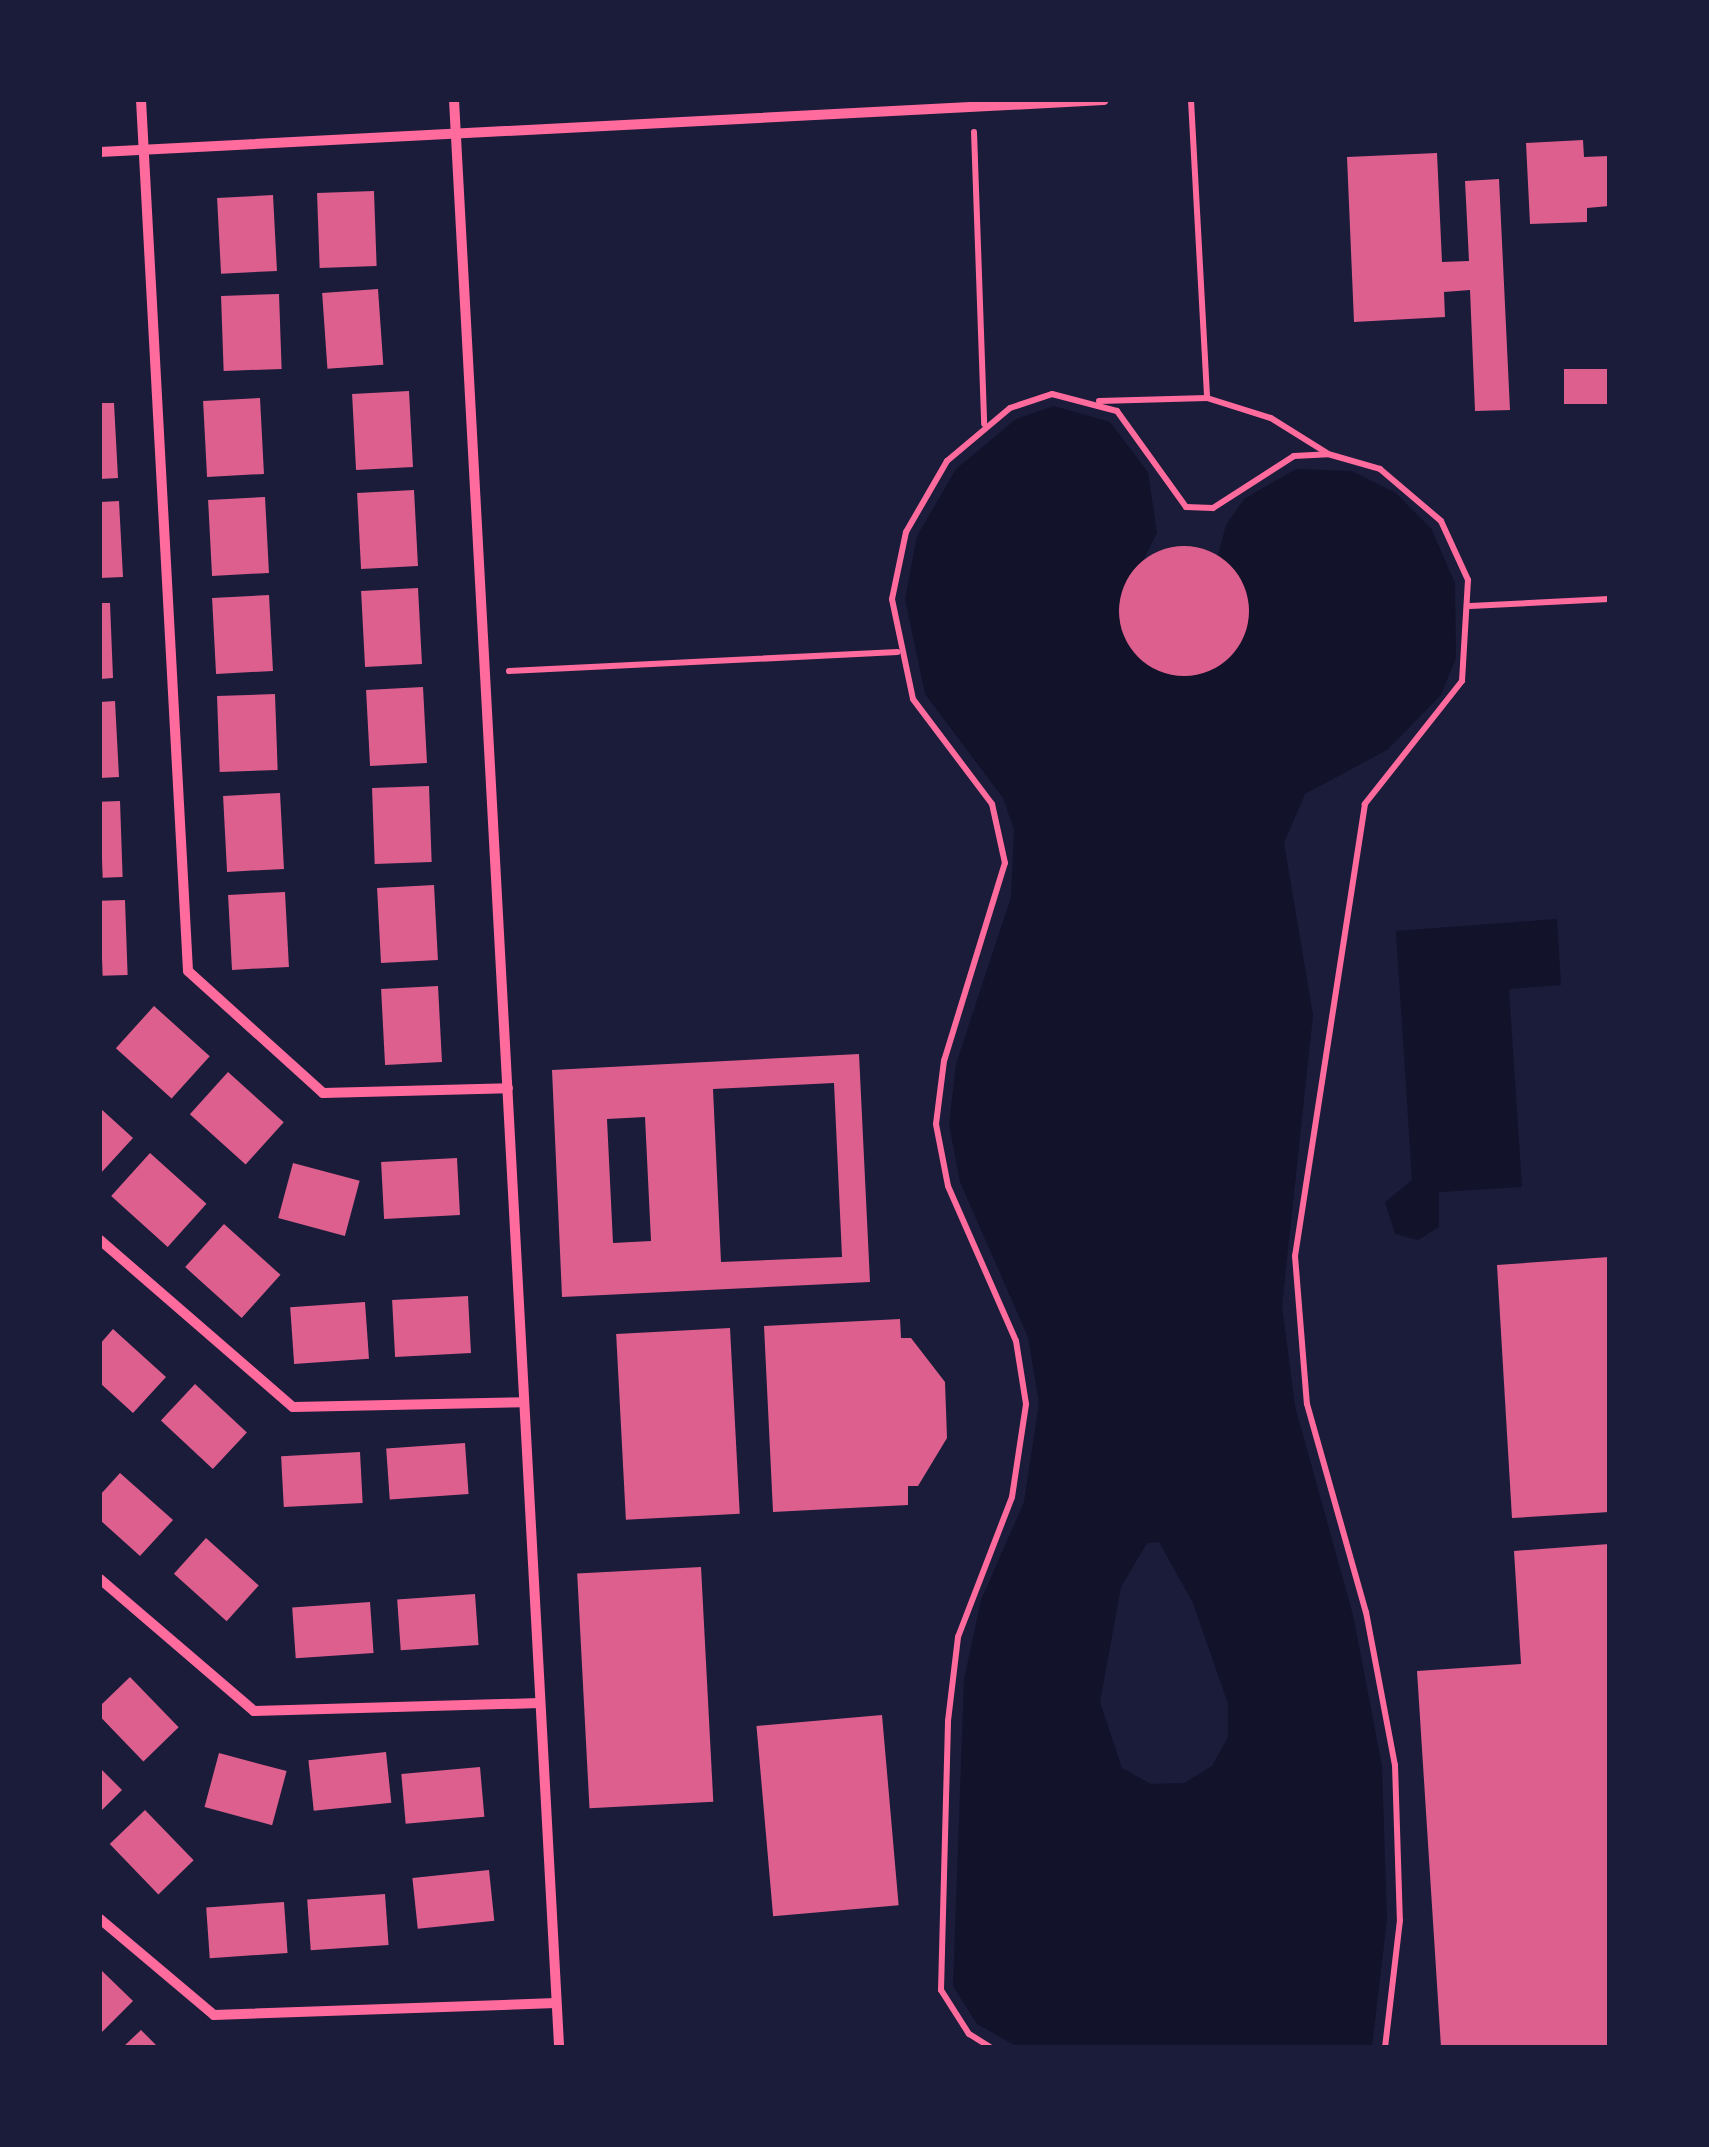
<!DOCTYPE html>
<html>
<head>
<meta charset="utf-8">
<style>
	body { margin:0 }
	#map { position:relative; width:1709px; height:2147px; overflow:hidden; background:#1b1b3a; font-family:"Noto Serif",serif }
	div>[style] { position:absolute }
	.water>* { inset:0; background:#12122b }
	.building>* { inset:0; background:#dd5f8e; transform-origin:0 0 }
	.round { border-radius:50% }
	.path>* { height:6px; margin:-3px; padding:0 3px; transform-origin:3px; border-radius:3px; background:#ff6b9d }
	.minor>* { height:10px; margin:-5px; padding:0 5px; transform-origin:5px; border-radius:5px; background:#ff6b9d }
	span { translate:-50% -50%; white-space:nowrap; text-align:center; line-height:1.15; -webkit-text-stroke:9px #1b1b3a; paint-order:stroke }
	.frame { position:absolute; inset:0; border:102px solid #1b1b3a; pointer-events:none }
</style>
</head>
<body>
<div id="map">
	<div class="water">
		<i style="clip-path:polygon(evenodd,1054px 406px,1110px 422px,1148px 472px,1157px 533px,1118px 610px,1122px 633px,1151px 667px,1194px 676px,1234px 654px,1249px 612px,1246px 590px,1218px 555px,1226px 525px,1244px 499px,1296px 469px,1352px 471px,1396px 493px,1431px 528px,1455px 583px,1456px 658px,1441px 695px,1387px 750px,1305px 794px,1284px 843px,1313px 1015px,1282px 1306px,1295px 1406px,1353px 1615px,1382px 1766px,1387px 1919px,1372px 2047px,1018px 2047px,977px 2024px,953px 1986px,964px 1680px,981px 1600px,1024px 1502px,1039px 1403px,1028px 1337px,960px 1182px,949px 1124px,956px 1064px,1011px 897px,1014px 830px,1003px 798px,925px 694px,905px 599px,917px 536px,956px 469px,1016px 419px,1054px 406px,1159px 1542px,1193px 1603px,1228px 1704px,1228px 1737px,1212px 1766px,1184px 1783px,1151px 1784px,1122px 1768px,1100px 1702px,1121px 1587px,1147px 1543px,1159px 1542px)"></i>
		<i style="clip-path:polygon(1557px 919px,1561px 985px,1509px 989px,1522px 1187px,1439px 1192px,1439px 1227px,1418px 1240px,1395px 1234px,1385px 1202px,1412px 1180px,1396px 931px)"></i>
	</div>
	<div class="building">
		<i style="clip-path:polygon(1583px 140px,1584px 157px,1609px 156px,1609px 206px,1587px 208px,1587px 222px,1530px 224px,1526px 143px)"></i>
		<i style="clip-path:polygon(1437px 153px,1442px 262px,1469px 261px,1465px 181px,1499px 179px,1510px 410px,1475px 411px,1470px 290px,1444px 292px,1445px 317px,1354px 322px,1347px 157px)"></i>
		<i style="left:374px;top:191px;width:75px;height:57px;rotate:88deg"></i>
		<i style="left:273px;top:195px;width:76px;height:56px;rotate:87deg"></i>
		<i style="left:378px;top:289px;width:76px;height:56px;rotate:86deg"></i>
		<i style="left:279px;top:294px;width:75px;height:58px;rotate:88deg"></i>
		<i style="left:1609px;top:369px;width:35px;height:45px;rotate:90deg"></i>
		<i style="left:409px;top:391px;width:76px;height:57px;rotate:87deg"></i>
		<i style="left:260px;top:398px;width:76px;height:57px;rotate:87deg"></i>
		<i style="clip-path:polygon(100px 403px,114px 403px,118px 478px,100px 479px)"></i>
		<i style="left:414px;top:490px;width:76px;height:57px;rotate:87deg"></i>
		<i style="left:265px;top:497px;width:76px;height:57px;rotate:87deg"></i>
		<i style="clip-path:polygon(119px 501px,123px 577px,100px 578px,100px 502px)"></i>
		<i class="round" style="left:1119px;top:546px;width:130px;height:130px"></i>
		<i style="left:418px;top:588px;width:76px;height:57px;rotate:87deg"></i>
		<i style="left:269px;top:595px;width:76px;height:57px;rotate:87deg"></i>
		<i style="clip-path:polygon(100px 603px,110px 603px,113px 678px,100px 679px)"></i>
		<i style="left:423px;top:687px;width:76px;height:57px;rotate:87deg"></i>
		<i style="left:275px;top:694px;width:76px;height:58px;rotate:88deg"></i>
		<i style="clip-path:polygon(115px 701px,119px 777px,100px 778px,100px 702px)"></i>
		<i style="left:429px;top:786px;width:76px;height:57px;rotate:88deg"></i>
		<i style="left:280px;top:793px;width:76px;height:57px;rotate:87deg"></i>
		<i style="left:120px;top:801px;width:76px;height:20px;rotate:88deg"></i>
		<i style="left:434px;top:885px;width:75px;height:57px;rotate:87deg"></i>
		<i style="left:285px;top:892px;width:75px;height:57px;rotate:87deg"></i>
		<i style="left:125px;top:900px;width:75px;height:25px;rotate:88deg"></i>
		<i style="left:438px;top:986px;width:76px;height:57px;rotate:87deg"></i>
		<i style="left:154px;top:1006px;width:75px;height:57px;rotate:42deg"></i>
		<i style="clip-path:polygon(evenodd,859px 1054px,870px 1282px,562px 1297px,552px 1070px,859px 1054px,834px 1083px,842px 1257px,721px 1262px,713px 1089px,834px 1083px,859px 1054px,645px 1117px,651px 1241px,613px 1243px,607px 1119px,645px 1117px)"></i>
		<i style="left:228px;top:1072px;width:75px;height:57px;rotate:42deg"></i>
		<i style="clip-path:polygon(100px 1108px,133px 1138px,100px 1174px)"></i>
		<i style="left:150px;top:1153px;width:76px;height:58px;rotate:42deg"></i>
		<i style="left:457px;top:1158px;width:57px;height:76px;rotate:87deg"></i>
		<i style="left:293px;top:1163px;width:69px;height:57px;rotate:15deg"></i>
		<i style="left:224px;top:1224px;width:76px;height:58px;rotate:42deg"></i>
		<i style="clip-path:polygon(1609px 1257px,1609px 1512px,1512px 1518px,1497px 1265px)"></i>
		<i style="left:468px;top:1296px;width:57px;height:76px;rotate:87deg"></i>
		<i style="left:365px;top:1302px;width:57px;height:75px;rotate:86deg"></i>
		<i style="clip-path:polygon(900px 1319px,901px 1338px,911px 1338px,945px 1382px,947px 1438px,918px 1486px,908px 1486px,908px 1505px,773px 1512px,764px 1326px)"></i>
		<i style="left:730px;top:1328px;width:186px;height:114px;rotate:87deg"></i>
		<i style="clip-path:polygon(113px 1329px,166px 1377px,133px 1413px,100px 1383px,100px 1344px)"></i>
		<i style="left:195px;top:1384px;width:71px;height:50px;rotate:43deg"></i>
		<i style="left:465px;top:1443px;width:51px;height:79px;rotate:86deg"></i>
		<i style="left:360px;top:1452px;width:51px;height:79px;rotate:87deg"></i>
		<i style="clip-path:polygon(120px 1473px,173px 1520px,140px 1556px,100px 1520px,100px 1495px)"></i>
		<i style="left:206px;top:1538px;width:71px;height:48px;rotate:42deg"></i>
		<i style="clip-path:polygon(1609px 1544px,1609px 2047px,1441px 2047px,1417px 1671px,1521px 1664px,1514px 1551px)"></i>
		<i style="left:701px;top:1567px;width:235px;height:124px;rotate:87deg"></i>
		<i style="left:475px;top:1594px;width:51px;height:78px;rotate:86deg"></i>
		<i style="left:370px;top:1602px;width:51px;height:78px;rotate:86deg"></i>
		<i style="left:130px;top:1677px;width:70px;height:49px;rotate:46deg"></i>
		<i style="left:882px;top:1715px;width:191px;height:126px;rotate:85deg"></i>
		<i style="left:386px;top:1752px;width:51px;height:78px;rotate:84deg"></i>
		<i style="left:219px;top:1753px;width:70px;height:56px;rotate:15deg"></i>
		<i style="left:480px;top:1767px;width:50px;height:79px;rotate:85deg"></i>
		<i style="clip-path:polygon(100px 1768px,122px 1790px,100px 1812px)"></i>
		<i style="left:145px;top:1810px;width:70px;height:49px;rotate:46deg"></i>
		<i style="left:489px;top:1870px;width:51px;height:77px;rotate:84deg"></i>
		<i style="left:385px;top:1894px;width:51px;height:78px;rotate:86deg"></i>
		<i style="left:284px;top:1902px;width:51px;height:78px;rotate:86deg"></i>
		<i style="clip-path:polygon(100px 1969px,133px 2001px,100px 2034px)"></i>
		<i style="clip-path:polygon(141px 2030px,158px 2047px,123px 2047px)"></i>
	</div>
	<div class="path">
		<i style="left:1191px;top:100px;width:298px;rotate:86.9deg"></i>
		<i style="left:974px;top:132px;width:292px;rotate:88deg"></i>
		<i style="left:1099px;top:401px;width:108px;rotate:-1.6deg"></i>
		<i style="left:1207px;top:398px;width:67px;rotate:17.4deg"></i>
		<i style="left:1271px;top:418px;width:66px;rotate:32deg"></i>
		<i style="left:1470px;top:606px;width:139px;rotate:-2.9deg"></i>
		<i style="left:509px;top:671px;width:389px;rotate:-2.8deg"></i>
		<i style="left:990px;top:2047px;width:25px;rotate:-148deg"></i>
		<i style="left:969px;top:2034px;width:52px;rotate:-122.5deg"></i>
		<i style="left:941px;top:1990px;width:269px;rotate:-88.5deg"></i>
		<i style="left:948px;top:1721px;width:85px;rotate:-83.2deg"></i>
		<i style="left:958px;top:1637px;width:150px;rotate:-68.9deg"></i>
		<i style="left:1012px;top:1497px;width:94px;rotate:-81.4deg"></i>
		<i style="left:1026px;top:1404px;width:64px;rotate:-99deg"></i>
		<i style="left:1016px;top:1341px;width:169px;rotate:-113.7deg"></i>
		<i style="left:948px;top:1186px;width:63px;rotate:-101deg"></i>
		<i style="left:936px;top:1124px;width:64px;rotate:-82.8deg"></i>
		<i style="left:944px;top:1061px;width:207px;rotate:-72.9deg"></i>
		<i style="left:1005px;top:863px;width:60px;rotate:-102.4deg"></i>
		<i style="left:992px;top:804px;width:131px;rotate:-127deg"></i>
		<i style="left:913px;top:699px;width:102px;rotate:-101.9deg"></i>
		<i style="left:892px;top:599px;width:68px;rotate:-78.2deg"></i>
		<i style="left:906px;top:532px;width:82px;rotate:-60deg"></i>
		<i style="left:947px;top:461px;width:82px;rotate:-40.1deg"></i>
		<i style="left:1010px;top:408px;width:44px;rotate:-18.4deg"></i>
		<i style="left:1052px;top:394px;width:67px;rotate:14.7deg"></i>
		<i style="left:1117px;top:411px;width:118px;rotate:54.3deg"></i>
		<i style="left:1186px;top:507px;width:27px;rotate:2deg"></i>
		<i style="left:1213px;top:508px;width:96px;rotate:-32.7deg"></i>
		<i style="left:1294px;top:456px;width:34px;rotate:-3deg"></i>
		<i style="left:1328px;top:454px;width:54px;rotate:16.1deg"></i>
		<i style="left:1380px;top:469px;width:80px;rotate:40.4deg"></i>
		<i style="left:1441px;top:521px;width:65px;rotate:65.4deg"></i>
		<i style="left:1468px;top:580px;width:101px;rotate:93.4deg"></i>
		<i style="left:1462px;top:681px;width:157px;rotate:128.3deg"></i>
		<i style="left:1365px;top:804px;width:457px;rotate:98.8deg"></i>
		<i style="left:1295px;top:1256px;width:148px;rotate:85.4deg"></i>
		<i style="left:1307px;top:1404px;width:216px;rotate:74.2deg"></i>
		<i style="left:1366px;top:1612px;width:156px;rotate:79.3deg"></i>
		<i style="left:1395px;top:1765px;width:155px;rotate:88.2deg"></i>
		<i style="left:1400px;top:1920px;width:128px;rotate:96.7deg"></i>
	</div>
	<div class="minor">
		<i style="left:141px;top:100px;width:872px;rotate:86.91deg"></i>
		<i style="left:188px;top:971px;width:182px;rotate:42.1deg"></i>
		<i style="left:323px;top:1093px;width:185px;rotate:-1.5deg"></i>
		<i style="left:454px;top:100px;width:1950px;rotate:86.91deg"></i>
		<i style="left:100px;top:152px;width:1005px;rotate:-2.96deg"></i>
		<i style="left:100px;top:1240px;width:255px;rotate:40.9deg"></i>
		<i style="left:293px;top:1407px;width:231px;rotate:-1.2deg"></i>
		<i style="left:100px;top:1579px;width:203px;rotate:40.6deg"></i>
		<i style="left:254px;top:1711px;width:286px;rotate:-1.6deg"></i>
		<i style="left:100px;top:1919px;width:149px;rotate:40.1deg"></i>
		<i style="left:214px;top:2015px;width:342px;rotate:-2deg"></i>
	</div>
	<div class="frame"></div>
</div>
</body>
</html>
